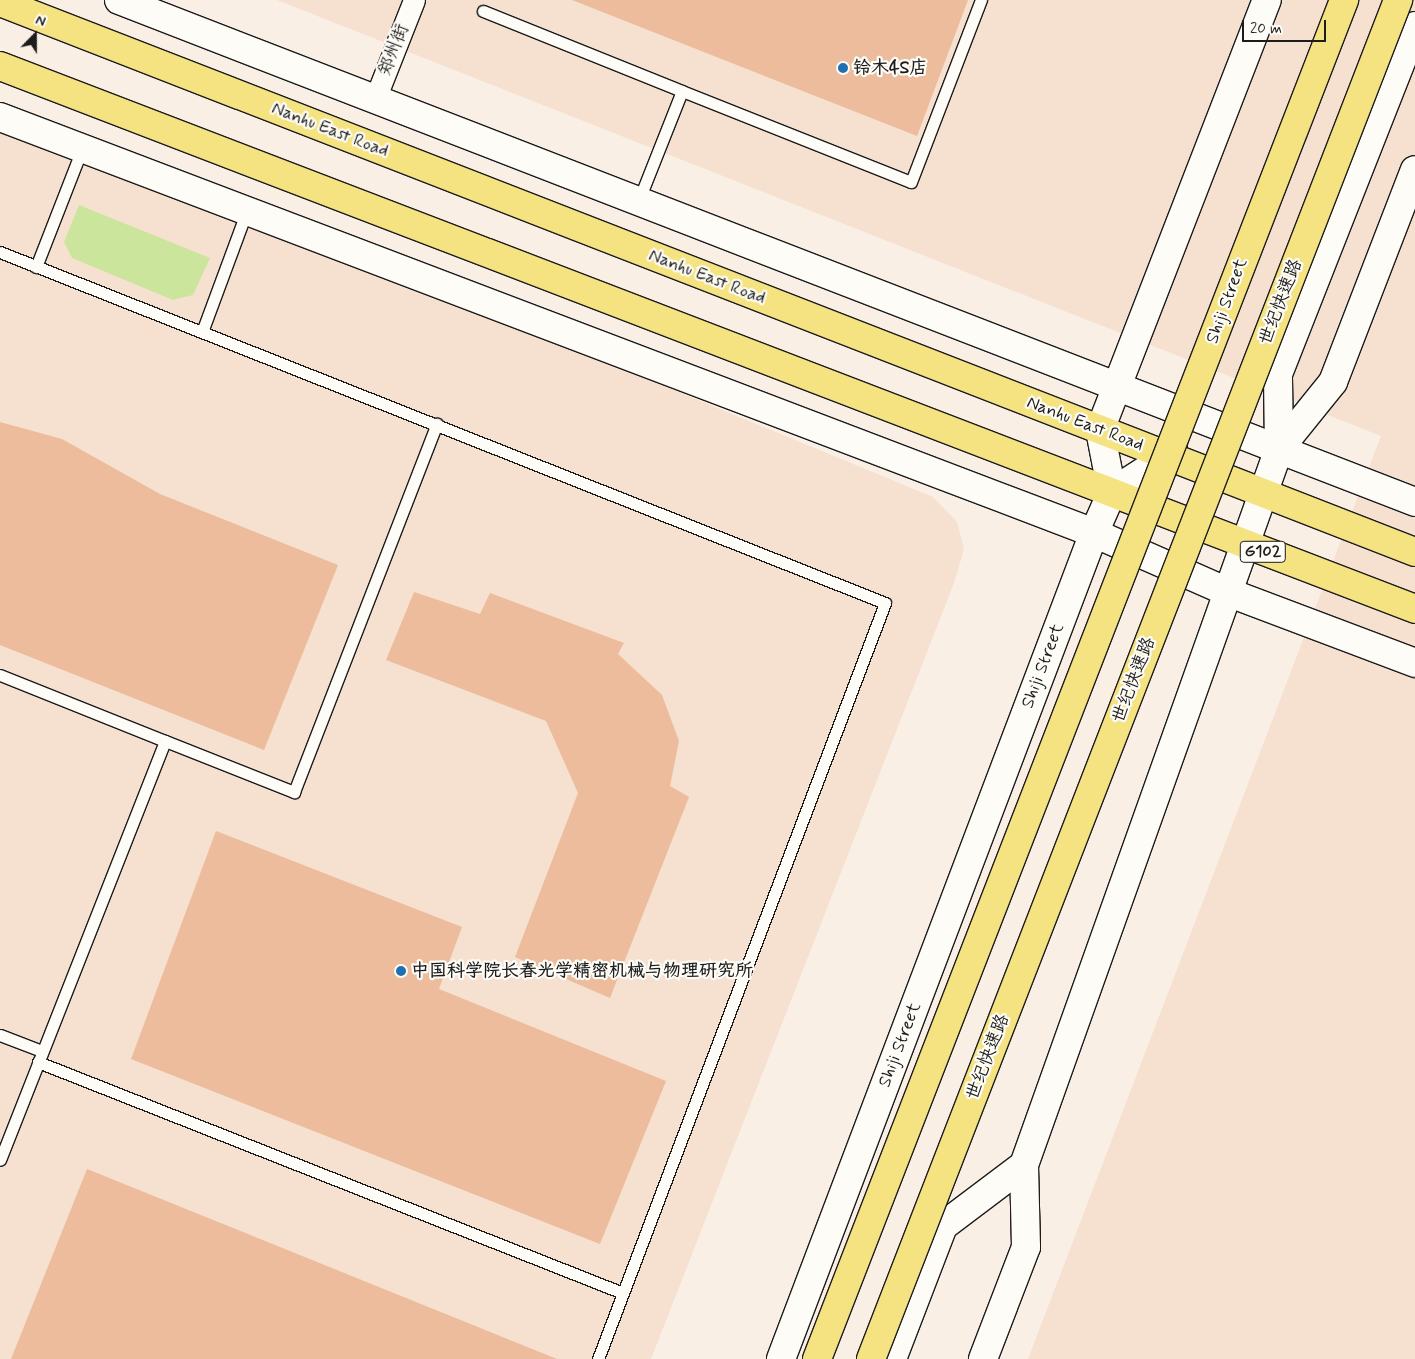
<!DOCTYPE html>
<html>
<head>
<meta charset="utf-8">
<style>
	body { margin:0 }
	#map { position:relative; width:1415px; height:1359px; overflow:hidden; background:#faefe5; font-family:Mynerve,"LXGW WenKai TC",sans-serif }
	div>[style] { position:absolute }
	.built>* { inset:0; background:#f6e0cf }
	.green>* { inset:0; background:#cbe69c }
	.building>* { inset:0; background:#ecbc9c }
	.roads { filter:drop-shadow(1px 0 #1c1c1c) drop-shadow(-1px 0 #1c1c1c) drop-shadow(0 1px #1c1c1c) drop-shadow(0 -1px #1c1c1c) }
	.service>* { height:11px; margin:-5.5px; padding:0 5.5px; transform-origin:5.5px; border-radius:5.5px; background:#fdfcf7 }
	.minor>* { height:21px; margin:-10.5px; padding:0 10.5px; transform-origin:10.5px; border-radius:10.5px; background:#fdfcf7 }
	.tertiary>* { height:28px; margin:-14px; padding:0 14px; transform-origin:14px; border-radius:14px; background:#fdfcf7 }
	.secondary>* { height:28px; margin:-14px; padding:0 14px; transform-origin:14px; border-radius:14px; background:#fdfcf7 }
	.primary>* { height:28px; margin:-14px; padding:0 14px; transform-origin:14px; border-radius:14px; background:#f5e382 }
	.bridges { filter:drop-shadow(1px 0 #1c1c1c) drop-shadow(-1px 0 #1c1c1c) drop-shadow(0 1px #1c1c1c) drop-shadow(0 -1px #1c1c1c) }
	.trunk-bridge>* { height:28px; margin:-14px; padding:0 14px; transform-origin:14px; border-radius:14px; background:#f5e382 }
	.dots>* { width:14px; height:14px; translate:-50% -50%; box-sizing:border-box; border:2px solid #fdfcf7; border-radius:50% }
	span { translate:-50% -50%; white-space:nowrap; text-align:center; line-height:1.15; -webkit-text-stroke:4.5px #fdfcf7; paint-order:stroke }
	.shield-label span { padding:1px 4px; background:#fdfcf7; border:1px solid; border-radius:4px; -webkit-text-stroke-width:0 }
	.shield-label { font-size:16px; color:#1c1c1c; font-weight:700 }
	.street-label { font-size:18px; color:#1c1c1c }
	.poi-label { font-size:18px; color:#1c1c1c; font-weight:700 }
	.left { translate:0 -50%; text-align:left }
	.north { position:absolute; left:10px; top:10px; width:50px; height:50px; -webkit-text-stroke:4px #fdfcf7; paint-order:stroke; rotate:22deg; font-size:14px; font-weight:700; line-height:20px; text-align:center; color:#1c1c1c }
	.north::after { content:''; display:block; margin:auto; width:18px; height:22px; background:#1c1c1c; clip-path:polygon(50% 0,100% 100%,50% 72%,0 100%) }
	.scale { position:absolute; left:1242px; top:20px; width:84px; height:22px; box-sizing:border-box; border:2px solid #1c1c1c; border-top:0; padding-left:6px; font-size:15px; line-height:18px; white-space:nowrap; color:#1c1c1c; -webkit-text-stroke:4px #fdfcf7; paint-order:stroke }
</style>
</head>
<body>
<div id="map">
	<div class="built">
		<i style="clip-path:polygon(277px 0,1415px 0,1415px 1359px,1028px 1359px,1381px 436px)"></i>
		<i style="clip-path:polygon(0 117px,246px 213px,933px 497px,957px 522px,964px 549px,954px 583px,651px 1359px,0 1359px)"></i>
	</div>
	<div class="green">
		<i style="clip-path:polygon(79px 205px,210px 258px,193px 295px,173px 300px,72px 258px,64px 242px)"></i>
	</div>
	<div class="building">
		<i style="clip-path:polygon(572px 0,968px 0,917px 136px)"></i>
		<i style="clip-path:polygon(0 422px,62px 439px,160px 494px,338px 565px,264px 750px,0 645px)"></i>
		<i style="clip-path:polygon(414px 592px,480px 614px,490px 593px,624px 643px,618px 654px,662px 695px,679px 741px,670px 786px,689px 797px,610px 998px,515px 957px,578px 793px,546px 721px,386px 660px)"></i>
		<i style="clip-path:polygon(216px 831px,462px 927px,439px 989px,666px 1081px,600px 1244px,131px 1059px)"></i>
		<i style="clip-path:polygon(87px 1169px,557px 1359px,11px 1359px)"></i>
	</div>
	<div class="roads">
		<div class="service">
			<i style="left:483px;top:11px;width:214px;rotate:21.9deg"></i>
			<i style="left:638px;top:202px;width:119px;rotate:-68.4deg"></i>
			<i style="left:682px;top:91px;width:246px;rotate:21.7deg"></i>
			<i style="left:911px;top:182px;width:195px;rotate:-69deg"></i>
			<i style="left:0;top:252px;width:952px;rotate:21.63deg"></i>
			<i style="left:885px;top:603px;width:809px;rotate:110.79deg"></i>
			<i style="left:36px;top:267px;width:127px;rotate:-68.7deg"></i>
			<i style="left:202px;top:332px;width:127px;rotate:-69.7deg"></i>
			<i style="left:0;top:675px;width:178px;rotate:21.8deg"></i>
			<i style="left:165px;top:741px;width:450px;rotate:111.5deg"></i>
			<i style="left:165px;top:741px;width:139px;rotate:21.6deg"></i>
			<i style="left:294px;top:792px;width:395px;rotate:-68.8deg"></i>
			<i style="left:0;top:1035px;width:45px;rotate:20.9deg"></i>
			<i style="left:38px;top:1062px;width:629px;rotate:21.55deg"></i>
		</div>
		<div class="minor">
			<i style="left:375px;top:99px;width:106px;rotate:-68.5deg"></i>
		</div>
		<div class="tertiary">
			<i style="left:119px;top:0;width:1390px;rotate:21.17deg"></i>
			<i style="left:0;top:117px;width:1170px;rotate:20.82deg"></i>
			<i style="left:1094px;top:533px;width:149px;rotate:23.8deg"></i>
			<i style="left:1230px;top:593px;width:198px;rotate:20.7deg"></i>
			<i style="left:1279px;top:449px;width:86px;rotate:-51.1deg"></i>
			<i style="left:1333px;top:382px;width:227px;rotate:-68.9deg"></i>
			<i style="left:1112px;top:492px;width:63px;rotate:-101deg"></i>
			<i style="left:1100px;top:430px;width:461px;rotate:-68.8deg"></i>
			<i style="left:983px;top:1359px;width:120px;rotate:-69deg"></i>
			<i style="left:1026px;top:1247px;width:82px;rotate:-91.4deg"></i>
		</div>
		<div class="secondary">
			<i style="left:781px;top:1359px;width:883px;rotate:-69.25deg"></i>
			<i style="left:1094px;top:533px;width:45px;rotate:-66.3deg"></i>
			<i style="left:1112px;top:492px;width:67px;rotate:-32.7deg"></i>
			<i style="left:1168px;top:456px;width:13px;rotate:-67deg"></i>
			<i style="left:892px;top:1359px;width:142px;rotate:-69deg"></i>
			<i style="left:943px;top:1226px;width:101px;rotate:-37deg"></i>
			<i style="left:1024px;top:1165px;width:760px;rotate:-70.4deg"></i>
			<i style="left:1279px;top:449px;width:75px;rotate:-90.8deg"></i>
			<i style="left:1278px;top:374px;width:374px;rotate:-68.5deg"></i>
		</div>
		<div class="primary">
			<i style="left:0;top:2px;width:1518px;rotate:21.24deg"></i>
			<i style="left:0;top:66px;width:1516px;rotate:20.99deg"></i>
		</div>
	</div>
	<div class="bridges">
		<div class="trunk-bridge">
			<i style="left:817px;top:1359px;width:1458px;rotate:-68.8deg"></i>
			<i style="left:871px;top:1359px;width:1458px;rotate:-68.8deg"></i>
		</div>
	</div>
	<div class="dots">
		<i style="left:843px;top:68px;background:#1f6fb2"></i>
		<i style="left:401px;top:971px;background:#1f6fb2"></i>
	</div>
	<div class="shield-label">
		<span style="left:1263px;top:552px">G102</span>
	</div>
	<div class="street-label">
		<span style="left:394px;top:50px;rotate:-69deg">郑州街</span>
		<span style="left:330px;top:130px;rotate:21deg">Nanhu East Road</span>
		<span style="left:707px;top:277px;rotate:21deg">Nanhu East Road</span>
		<span style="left:1227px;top:301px;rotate:-70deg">Shiji Street</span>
		<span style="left:1281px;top:302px;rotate:-69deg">世纪快速路</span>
		<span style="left:1085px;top:424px;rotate:21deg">Nanhu East Road</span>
		<span style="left:1043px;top:666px;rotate:-69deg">Shiji Street</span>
		<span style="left:1134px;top:680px;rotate:-69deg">世纪快速路</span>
		<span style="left:900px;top:1045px;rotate:-69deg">Shiji Street</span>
		<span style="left:988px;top:1057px;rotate:-69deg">世纪快速路</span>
	</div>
	<div class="poi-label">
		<span class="left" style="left:853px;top:68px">铃木4S店</span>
		<span class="left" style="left:411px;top:971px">中国科学院长春光学精密机械与物理研究所</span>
	</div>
	<div class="north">N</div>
	<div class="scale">20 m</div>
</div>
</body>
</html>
